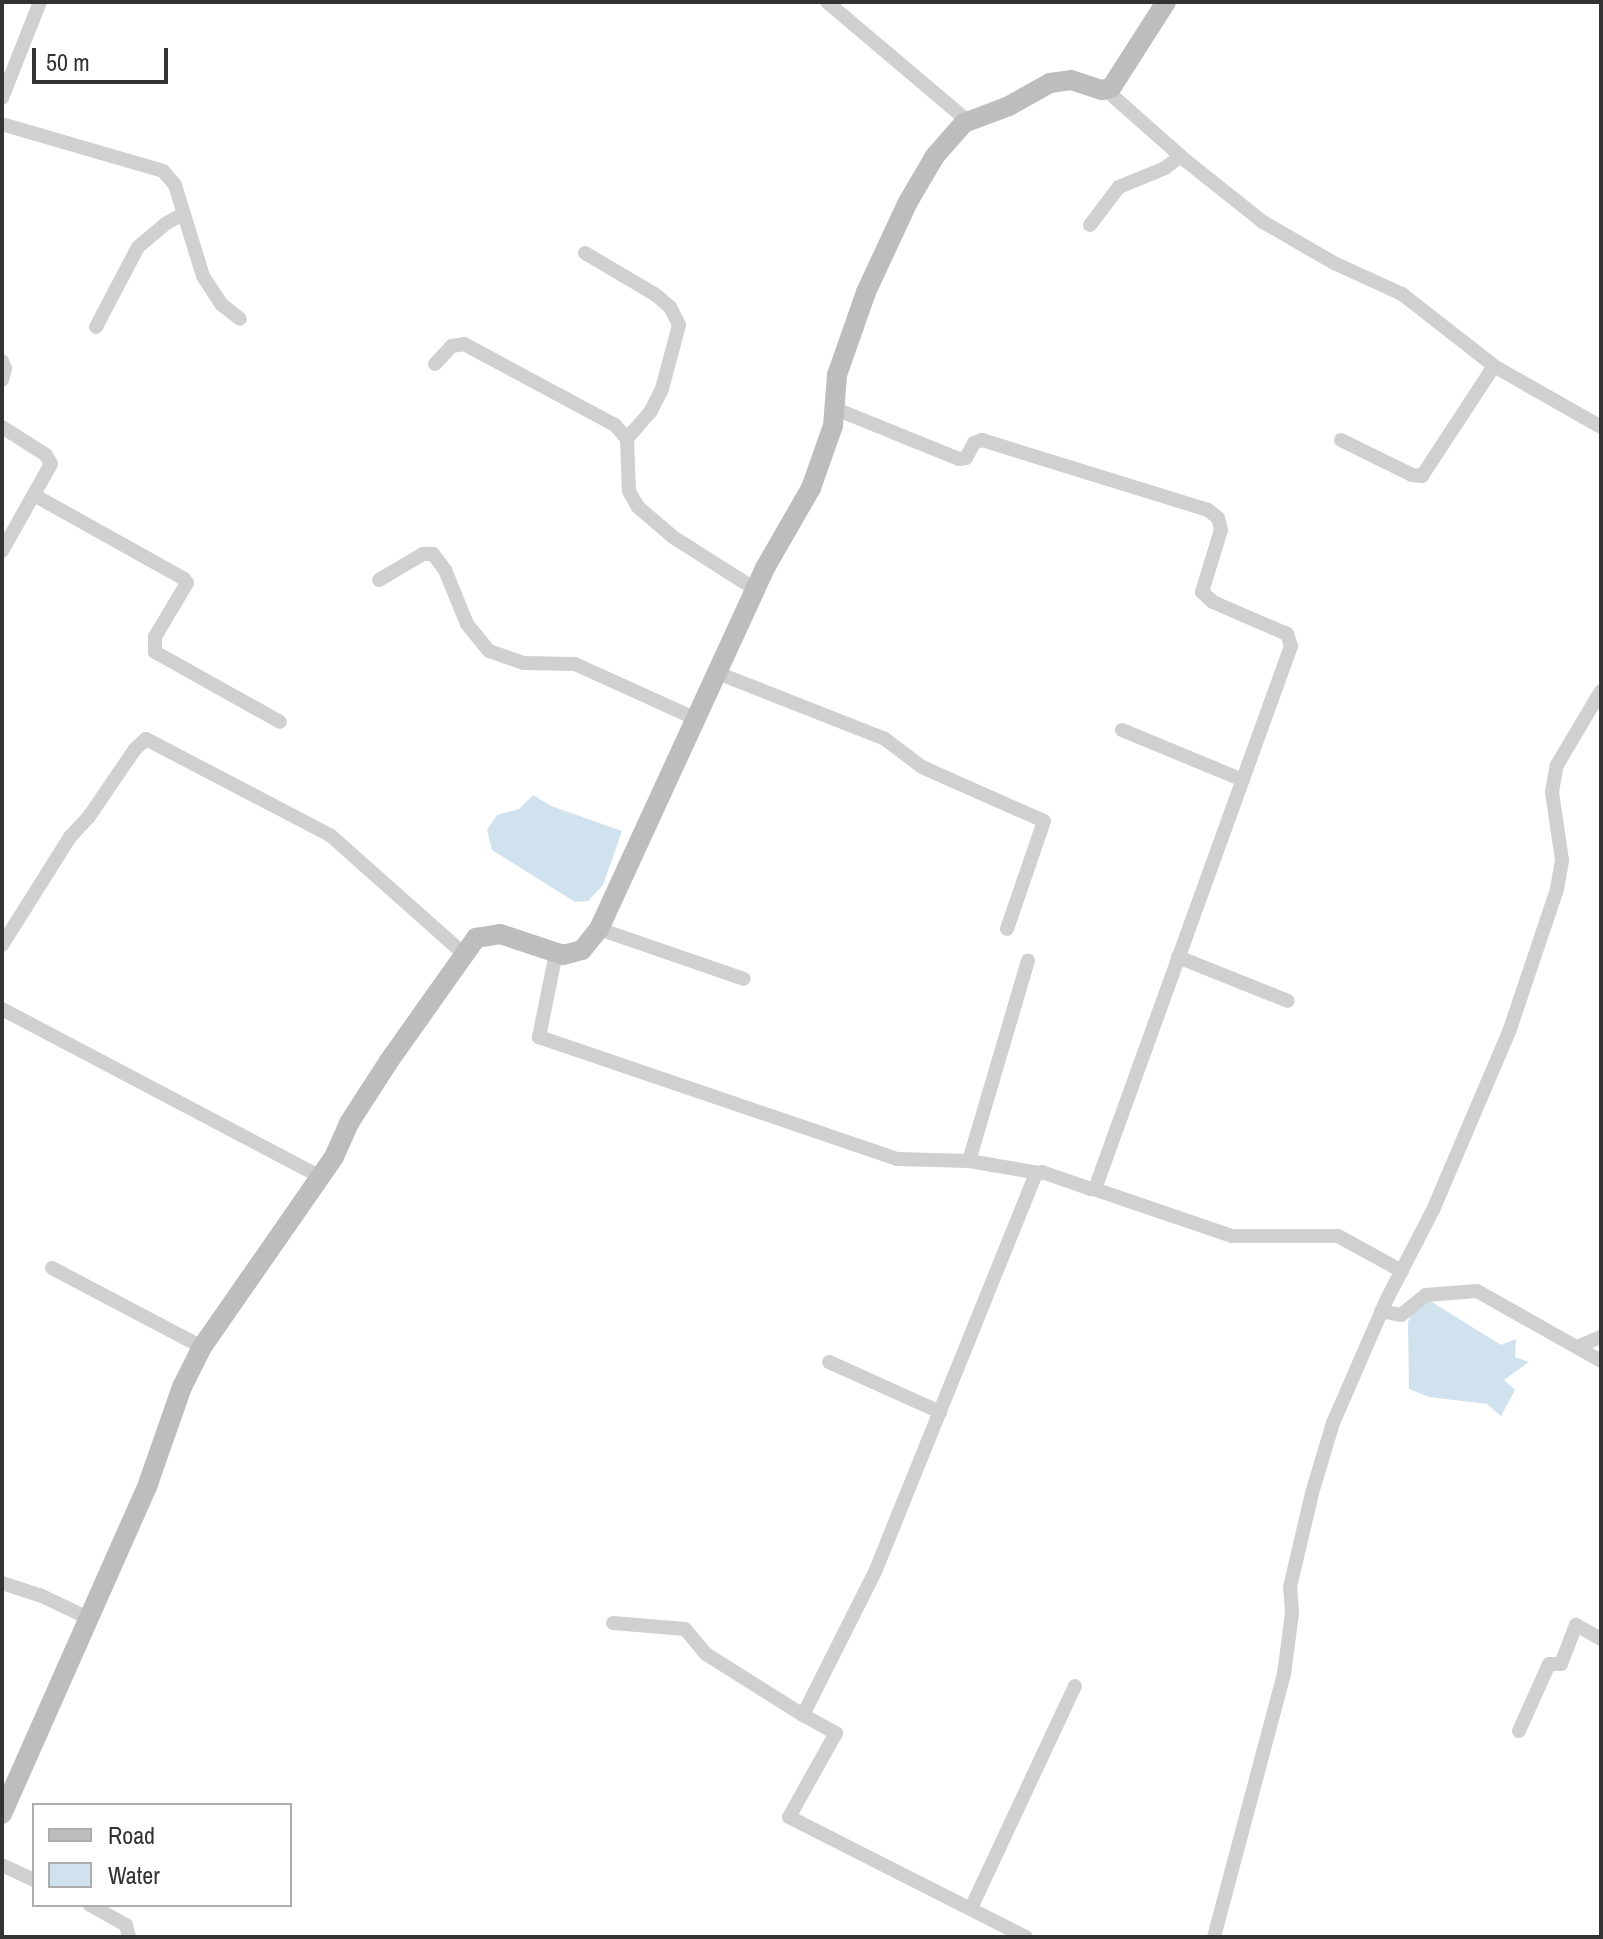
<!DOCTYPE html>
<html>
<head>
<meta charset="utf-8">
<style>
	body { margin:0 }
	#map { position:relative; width:1603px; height:1939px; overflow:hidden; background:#fff; font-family:"Archivo Narrow",sans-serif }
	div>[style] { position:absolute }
	.water>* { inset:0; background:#cfe2ee }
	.street>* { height:14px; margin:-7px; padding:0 7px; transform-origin:7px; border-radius:7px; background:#d0d0d0 }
	.secondary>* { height:20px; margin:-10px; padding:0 10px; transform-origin:10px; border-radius:10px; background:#bdbdbd }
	span { translate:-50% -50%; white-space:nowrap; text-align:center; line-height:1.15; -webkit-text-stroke:8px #fff; paint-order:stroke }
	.frame { position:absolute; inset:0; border:4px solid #333; pointer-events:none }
	.legend { position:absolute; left:32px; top:1803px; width:260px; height:104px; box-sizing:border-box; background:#fff; border:2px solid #adadad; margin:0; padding:10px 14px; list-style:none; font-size:24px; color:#333 }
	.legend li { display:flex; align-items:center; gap:16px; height:40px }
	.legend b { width:40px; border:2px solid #adadad }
	.scale { position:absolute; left:32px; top:48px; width:136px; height:36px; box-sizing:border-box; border:4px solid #333; border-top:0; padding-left:10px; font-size:24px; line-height:28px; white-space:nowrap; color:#333; -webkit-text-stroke:6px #fff; paint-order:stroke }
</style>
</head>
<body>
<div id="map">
	<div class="water">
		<i style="clip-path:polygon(533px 795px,551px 806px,622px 831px,603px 885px,588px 901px,575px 902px,492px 850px,487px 830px,497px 815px,519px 809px)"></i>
		<i style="clip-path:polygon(1427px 1299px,1501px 1345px,1516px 1339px,1515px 1357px,1529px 1362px,1504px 1380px,1515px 1390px,1501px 1416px,1487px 1404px,1429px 1397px,1409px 1389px,1408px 1322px,1417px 1303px)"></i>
	</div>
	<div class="street">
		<i style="left:827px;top:2px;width:186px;rotate:40.2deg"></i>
		<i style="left:1106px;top:90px;width:106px;rotate:41.5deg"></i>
		<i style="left:1185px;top:160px;width:100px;rotate:38.5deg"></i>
		<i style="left:1263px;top:222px;width:82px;rotate:30deg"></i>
		<i style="left:1334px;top:263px;width:75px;rotate:24.5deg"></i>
		<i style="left:1402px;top:294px;width:117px;rotate:38deg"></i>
		<i style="left:1494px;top:366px;width:123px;rotate:29.7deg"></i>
		<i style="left:2px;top:98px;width:103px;rotate:-68.4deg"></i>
		<i style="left:5px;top:125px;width:165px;rotate:16.2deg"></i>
		<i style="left:163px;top:171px;width:18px;rotate:49deg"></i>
		<i style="left:175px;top:185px;width:95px;rotate:72.9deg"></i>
		<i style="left:203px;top:276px;width:33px;rotate:57deg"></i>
		<i style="left:221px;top:304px;width:24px;rotate:38deg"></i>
		<i style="left:1090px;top:225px;width:48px;rotate:-52.7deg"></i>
		<i style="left:1119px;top:187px;width:50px;rotate:-22.4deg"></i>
		<i style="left:1165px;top:168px;width:20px;rotate:-37deg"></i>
		<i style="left:585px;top:253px;width:82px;rotate:30.6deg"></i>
		<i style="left:656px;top:295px;width:18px;rotate:41deg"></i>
		<i style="left:670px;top:307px;width:20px;rotate:63deg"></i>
		<i style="left:679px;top:325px;width:66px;rotate:104.9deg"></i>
		<i style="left:662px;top:389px;width:25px;rotate:117deg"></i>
		<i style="left:651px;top:411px;width:37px;rotate:131deg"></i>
		<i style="left:96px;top:327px;width:90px;rotate:-62.3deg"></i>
		<i style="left:138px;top:247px;width:35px;rotate:-40deg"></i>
		<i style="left:165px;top:224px;width:21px;rotate:-29deg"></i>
		<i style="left:2px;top:361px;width:8px;rotate:67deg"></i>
		<i style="left:5px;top:368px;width:12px;rotate:104deg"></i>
		<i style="left:435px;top:364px;width:25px;rotate:-47deg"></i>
		<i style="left:452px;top:346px;width:12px;rotate:-9deg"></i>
		<i style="left:464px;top:344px;width:171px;rotate:28.2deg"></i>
		<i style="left:615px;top:425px;width:18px;rotate:49deg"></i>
		<i style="left:627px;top:439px;width:52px;rotate:87.8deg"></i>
		<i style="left:629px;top:491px;width:18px;rotate:61deg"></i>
		<i style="left:638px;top:507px;width:46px;rotate:40.6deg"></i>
		<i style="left:673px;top:537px;width:97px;rotate:32.4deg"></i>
		<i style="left:2px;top:427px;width:52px;rotate:32.5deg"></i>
		<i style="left:46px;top:455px;width:10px;rotate:61deg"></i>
		<i style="left:51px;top:464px;width:100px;rotate:119.4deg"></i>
		<i style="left:1341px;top:440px;width:79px;rotate:26.2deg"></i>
		<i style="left:1412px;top:475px;width:10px;rotate:6deg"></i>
		<i style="left:1422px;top:476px;width:131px;rotate:-56.8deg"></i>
		<i style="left:34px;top:495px;width:172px;rotate:29.2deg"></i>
		<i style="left:184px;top:579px;width:5px;rotate:53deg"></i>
		<i style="left:187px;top:583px;width:63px;rotate:120.7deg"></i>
		<i style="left:155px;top:637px;width:15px;rotate:90deg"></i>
		<i style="left:155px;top:652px;width:143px;rotate:29.2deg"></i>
		<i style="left:379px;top:580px;width:51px;rotate:-30.6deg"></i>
		<i style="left:423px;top:554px;width:10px"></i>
		<i style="left:433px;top:554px;width:20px;rotate:53deg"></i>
		<i style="left:445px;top:570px;width:58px;rotate:67.8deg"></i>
		<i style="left:467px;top:624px;width:35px;rotate:51deg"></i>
		<i style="left:489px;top:651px;width:37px;rotate:19deg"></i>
		<i style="left:524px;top:663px;width:51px;rotate:1.1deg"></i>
		<i style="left:575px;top:664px;width:131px;rotate:24.4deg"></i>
		<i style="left:715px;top:672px;width:183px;rotate:21.5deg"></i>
		<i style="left:885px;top:739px;width:46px;rotate:37.1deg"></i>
		<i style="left:922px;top:767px;width:133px;rotate:23.9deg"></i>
		<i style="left:1044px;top:821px;width:114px;rotate:108.9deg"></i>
		<i style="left:1122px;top:730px;width:131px;rotate:22.5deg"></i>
		<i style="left:599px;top:929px;width:153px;rotate:19deg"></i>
		<i style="left:2px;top:945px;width:128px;rotate:-57.8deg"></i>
		<i style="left:70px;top:837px;width:26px;rotate:-47deg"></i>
		<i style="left:88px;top:818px;width:83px;rotate:-55.7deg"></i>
		<i style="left:135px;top:749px;width:15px;rotate:-42deg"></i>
		<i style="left:146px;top:739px;width:208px;rotate:27.6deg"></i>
		<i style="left:330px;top:835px;width:178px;rotate:41.6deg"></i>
		<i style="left:556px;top:953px;width:86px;rotate:101.4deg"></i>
		<i style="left:539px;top:1037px;width:378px;rotate:18.8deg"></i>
		<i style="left:897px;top:1159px;width:72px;rotate:1.6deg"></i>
		<i style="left:969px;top:1161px;width:71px;rotate:9.7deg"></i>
		<i style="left:1178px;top:957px;width:118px;rotate:21.8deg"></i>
		<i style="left:2px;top:1009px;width:360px;rotate:27.8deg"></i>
		<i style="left:969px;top:1161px;width:209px;rotate:-73.6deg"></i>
		<i style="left:1094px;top:1189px;width:146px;rotate:18.8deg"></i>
		<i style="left:1232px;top:1236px;width:106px"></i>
		<i style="left:1338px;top:1236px;width:73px;rotate:28.7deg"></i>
		<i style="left:52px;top:1268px;width:170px;rotate:27.8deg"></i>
		<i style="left:1381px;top:1311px;width:20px;rotate:11deg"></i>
		<i style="left:1401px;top:1315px;width:32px;rotate:-39deg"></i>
		<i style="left:1426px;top:1295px;width:51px;rotate:-4.5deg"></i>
		<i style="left:1477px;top:1291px;width:142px;rotate:29.4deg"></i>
		<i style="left:1577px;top:1347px;width:26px;rotate:-23deg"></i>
		<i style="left:829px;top:1362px;width:122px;rotate:24.2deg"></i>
		<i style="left:2px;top:1583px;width:40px;rotate:18deg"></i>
		<i style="left:40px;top:1595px;width:55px;rotate:25.6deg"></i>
		<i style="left:613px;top:1623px;width:72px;rotate:4.8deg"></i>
		<i style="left:685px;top:1629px;width:33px;rotate:50deg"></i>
		<i style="left:706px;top:1654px;width:115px;rotate:32.2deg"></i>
		<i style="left:803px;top:1715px;width:160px;rotate:-63.3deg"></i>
		<i style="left:875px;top:1572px;width:427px;rotate:-68deg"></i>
		<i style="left:1035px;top:1176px;width:8px;rotate:-30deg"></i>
		<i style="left:1042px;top:1172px;width:52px;rotate:19.1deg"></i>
		<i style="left:1091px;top:1189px;width:6px;rotate:-31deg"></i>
		<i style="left:1096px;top:1186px;width:574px;rotate:-70.14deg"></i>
		<i style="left:1291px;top:646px;width:13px;rotate:-108deg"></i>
		<i style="left:1287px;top:634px;width:81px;rotate:-156.6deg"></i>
		<i style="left:1213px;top:602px;width:15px;rotate:-138deg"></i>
		<i style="left:1202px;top:592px;width:65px;rotate:-73deg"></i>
		<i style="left:1221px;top:530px;width:12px;rotate:-104deg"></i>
		<i style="left:1218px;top:518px;width:13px;rotate:-141deg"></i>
		<i style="left:1208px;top:510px;width:237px;rotate:-162.8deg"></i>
		<i style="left:982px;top:440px;width:9px;rotate:159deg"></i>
		<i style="left:974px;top:443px;width:17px;rotate:118deg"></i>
		<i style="left:966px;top:458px;width:7px;rotate:172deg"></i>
		<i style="left:959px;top:459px;width:133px;rotate:-157.9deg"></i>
		<i style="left:803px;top:1715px;width:38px;rotate:29deg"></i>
		<i style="left:836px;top:1733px;width:96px;rotate:119.2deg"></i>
		<i style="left:789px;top:1817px;width:266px;rotate:26.9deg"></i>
		<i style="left:1519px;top:1731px;width:73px;rotate:-65.9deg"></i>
		<i style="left:1549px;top:1664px;width:12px"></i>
		<i style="left:1561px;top:1664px;width:42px;rotate:-69deg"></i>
		<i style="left:1576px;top:1625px;width:29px;rotate:29deg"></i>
		<i style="left:2px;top:1865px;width:35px;rotate:25deg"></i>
		<i style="left:90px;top:1905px;width:41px;rotate:29.1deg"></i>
		<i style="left:126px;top:1925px;width:12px;rotate:76deg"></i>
		<i style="left:971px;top:1908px;width:245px;rotate:-64.9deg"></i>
		<i style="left:1214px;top:1937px;width:272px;rotate:-75.1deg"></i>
		<i style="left:1284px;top:1674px;width:62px;rotate:-82.5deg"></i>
		<i style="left:1292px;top:1613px;width:26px;rotate:-94deg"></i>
		<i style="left:1290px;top:1587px;width:97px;rotate:-76.8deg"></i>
		<i style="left:1312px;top:1493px;width:73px;rotate:-73.3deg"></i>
		<i style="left:1333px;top:1423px;width:135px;rotate:-66.5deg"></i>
		<i style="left:1387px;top:1299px;width:100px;rotate:-62.7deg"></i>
		<i style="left:1433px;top:1210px;width:194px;rotate:-66.9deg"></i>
		<i style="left:1509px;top:1032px;width:151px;rotate:-71.4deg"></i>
		<i style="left:1557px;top:889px;width:29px;rotate:-80deg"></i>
		<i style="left:1562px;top:860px;width:69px;rotate:-98.4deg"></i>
		<i style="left:1552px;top:792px;width:27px;rotate:-80deg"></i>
		<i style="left:1557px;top:765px;width:86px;rotate:-59.3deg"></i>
	</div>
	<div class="secondary">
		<i style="left:2px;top:1814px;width:361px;rotate:-66.1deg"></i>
		<i style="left:148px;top:1484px;width:103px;rotate:-70.7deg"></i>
		<i style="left:182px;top:1387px;width:45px;rotate:-63.4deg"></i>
		<i style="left:202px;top:1347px;width:231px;rotate:-55.2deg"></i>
		<i style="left:334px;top:1157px;width:37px;rotate:-66deg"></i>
		<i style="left:349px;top:1123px;width:74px;rotate:-57.2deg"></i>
		<i style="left:389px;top:1061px;width:151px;rotate:-54.7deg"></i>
		<i style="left:476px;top:938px;width:24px;rotate:-9deg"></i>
		<i style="left:500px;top:934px;width:66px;rotate:18.4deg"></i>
		<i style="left:563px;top:955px;width:20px;rotate:-15deg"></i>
		<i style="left:582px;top:950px;width:27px;rotate:-51deg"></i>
		<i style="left:599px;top:929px;width:397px;rotate:-65.3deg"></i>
		<i style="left:765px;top:568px;width:92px;rotate:-60.1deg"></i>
		<i style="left:811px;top:488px;width:66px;rotate:-70.5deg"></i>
		<i style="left:833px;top:426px;width:51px;rotate:-85.5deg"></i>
		<i style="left:837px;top:375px;width:88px;rotate:-70.7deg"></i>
		<i style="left:866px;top:292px;width:99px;rotate:-65deg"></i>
		<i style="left:908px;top:202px;width:53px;rotate:-59.6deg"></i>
		<i style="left:935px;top:156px;width:44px;rotate:-48.7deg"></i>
		<i style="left:964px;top:123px;width:48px;rotate:-20.7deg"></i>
		<i style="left:1009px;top:106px;width:47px;rotate:-29.3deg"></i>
		<i style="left:1050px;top:83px;width:21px;rotate:-8deg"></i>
		<i style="left:1071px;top:80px;width:33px;rotate:18deg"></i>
		<i style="left:1102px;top:90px;width:9px;rotate:-13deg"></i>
		<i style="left:1111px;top:88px;width:102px;rotate:-57.4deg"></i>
	</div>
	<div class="frame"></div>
	<ul class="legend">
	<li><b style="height:10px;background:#bdbdbd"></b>Road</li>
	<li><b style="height:22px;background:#cfe2ee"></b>Water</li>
	</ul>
	<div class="scale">50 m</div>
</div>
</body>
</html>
